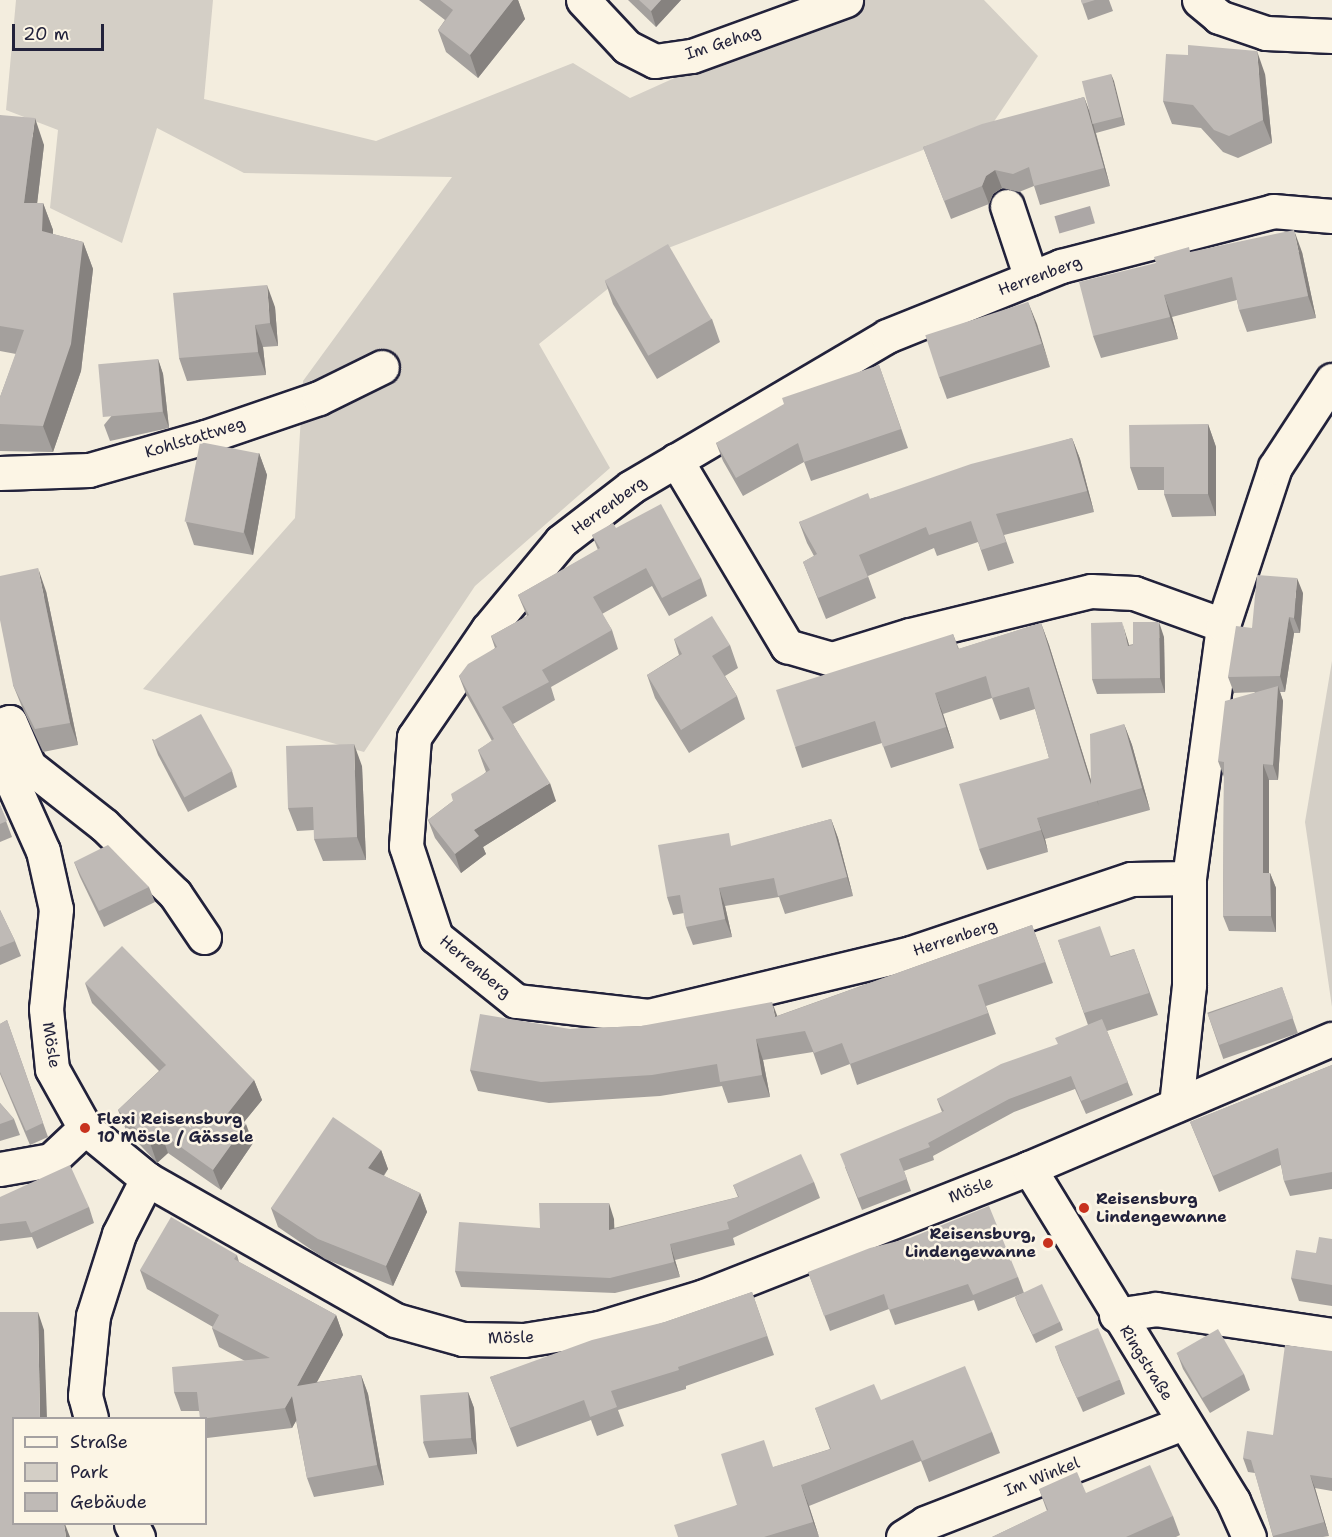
<!DOCTYPE html>
<html>
<head>
<meta charset="utf-8">
<style>
	body { margin:0 }
	#map { position:relative; width:1332px; height:1537px; overflow:hidden; background:#f3edde; font-family:"Shantell Sans",sans-serif }
	div>[style] { position:absolute }
	.green>* { inset:0; background:#d4cfc6 }
	.water>* { inset:0; background:#aca7a6; transform-origin:0 0 }
	.roads { filter:drop-shadow(2px 0 #22223b) drop-shadow(-2px 0 #22223b) drop-shadow(0 2px #22223b) drop-shadow(0 -2px #22223b) }
	.minor>* { height:33px; margin:-16.5px; padding:0 16.5px; transform-origin:16.5px; border-radius:16.5px; background:#fcf5e5 }
	.wall>* { inset:0; background:#a4a09d; transform-origin:0 0 }
	.shaded-wall>* { inset:0; background:#86827f }
	.building>* { inset:0; background:#bfbab6; transform-origin:0 0 }
	.dots>* { width:16px; height:16px; translate:-50% -50%; box-sizing:border-box; border:3px solid #fcf5e5; border-radius:50% }
	span { translate:-50% -50%; white-space:nowrap; text-align:center; line-height:1.15; -webkit-text-stroke:5px #fcf5e5; paint-order:stroke }
	.street-label { font-size:16px; color:#22223b }
	.poi-label { font-size:16px; color:#22223b; font-weight:700 }
	.left { translate:0 -50%; text-align:left }
	.right { translate:-100% -50%; text-align:right }
	.legend { position:absolute; left:12px; top:1417px; width:195px; height:108px; box-sizing:border-box; background:#fcf5e5; border:2px solid #a5a1a1; margin:0; padding:8px 10px; list-style:none; font-size:18px; color:#22223b }
	.legend li { display:flex; align-items:center; gap:12px; height:30px }
	.legend b { width:30px; border:2px solid #a5a1a1 }
	.scale { position:absolute; left:12px; top:24px; width:92px; height:27px; box-sizing:border-box; border:3px solid #22223b; border-top:0; padding-left:8px; font-size:18px; line-height:21px; white-space:nowrap; color:#22223b; -webkit-text-stroke:4px #fcf5e5; paint-order:stroke }
</style>
</head>
<body>
<div id="map">
	<div class="green">
		<i style="clip-path:polygon(16px 0,213px 0,204px 99px,376px 141px,573px 63px,630px 98px,779px 31px,788px 0,984px 0,1038px 56px,993px 123px,650px 255px,539px 344px,610px 468px,475px 586px,364px 752px,143px 689px,295px 518px,303px 381px,452px 177px,244px 173px,157px 128px,122px 243px,50px 208px,58px 130px,6px 110px)"></i>
		<i style="clip-path:polygon(1332px 661px,1332px 1007px,1305px 822px)"></i>
	</div>
	<div class="water">
		<i style="left:1090px;top:206px;width:18px;height:37px;rotate:74deg"></i>
	</div>
	<div class="roads">
		<div class="minor">
			<i style="left:583px;top:0;width:64px;rotate:46.9deg"></i>
			<i style="left:627px;top:47px;width:31px;rotate:27deg"></i>
			<i style="left:655px;top:61px;width:37px;rotate:-8deg"></i>
			<i style="left:692px;top:56px;width:164px;rotate:-20deg"></i>
			<i style="left:1199px;top:0;width:26px;rotate:40deg"></i>
			<i style="left:1219px;top:17px;width:50px;rotate:18.8deg"></i>
			<i style="left:1266px;top:33px;width:66px;rotate:2.6deg"></i>
			<i style="left:1007px;top:206px;width:76px;rotate:71.6deg"></i>
			<i style="left:676px;top:460px;width:217px;rotate:59.2deg"></i>
			<i style="left:787px;top:646px;width:47px;rotate:16.1deg"></i>
			<i style="left:832px;top:659px;width:82px;rotate:-17.1deg"></i>
			<i style="left:910px;top:635px;width:186px;rotate:-13.7deg"></i>
			<i style="left:1091px;top:591px;width:43px;rotate:2.7deg"></i>
			<i style="left:1134px;top:593px;width:95px;rotate:19.8deg"></i>
			<i style="left:0;top:473px;width:89px;rotate:-1.9deg"></i>
			<i style="left:89px;top:470px;width:121px;rotate:-15.9deg"></i>
			<i style="left:205px;top:437px;width:120px;rotate:-18.9deg"></i>
			<i style="left:319px;top:398px;width:70px;rotate:-26.2deg"></i>
			<i style="left:0;top:725px;width:10px;rotate:-17deg"></i>
			<i style="left:10px;top:722px;width:48px;rotate:66.6deg"></i>
			<i style="left:29px;top:766px;width:95px;rotate:38.2deg"></i>
			<i style="left:104px;top:825px;width:99px;rotate:44.2deg"></i>
			<i style="left:175px;top:894px;width:52px;rotate:56deg"></i>
			<i style="left:0;top:755px;width:105px;rotate:65.9deg"></i>
			<i style="left:43px;top:851px;width:59px;rotate:77.4deg"></i>
			<i style="left:56px;top:909px;width:100px;rotate:95.7deg"></i>
			<i style="left:46px;top:1009px;width:60px;rotate:84.3deg"></i>
			<i style="left:52px;top:1069px;width:68px;rotate:60.8deg"></i>
			<i style="left:85px;top:1128px;width:80px;rotate:39.4deg"></i>
			<i style="left:147px;top:1179px;width:285px;rotate:29.6deg"></i>
			<i style="left:395px;top:1320px;width:71px;rotate:15.6deg"></i>
			<i style="left:463px;top:1339px;width:61px;rotate:0.9deg"></i>
			<i style="left:524px;top:1340px;width:76px;rotate:-9.1deg"></i>
			<i style="left:599px;top:1328px;width:110px;rotate:-16.9deg"></i>
			<i style="left:704px;top:1296px;width:349px;rotate:-21.5deg"></i>
			<i style="left:1029px;top:1168px;width:329px;rotate:-23.1deg"></i>
			<i style="left:1189px;top:878px;width:58px;rotate:179deg"></i>
			<i style="left:1131px;top:879px;width:232px;rotate:161.4deg"></i>
			<i style="left:911px;top:953px;width:270px;rotate:166.5deg"></i>
			<i style="left:648px;top:1016px;width:133px;rotate:-173.5deg"></i>
			<i style="left:516px;top:1001px;width:102px;rotate:-141.3deg"></i>
			<i style="left:436px;top:937px;width:96px;rotate:-108.2deg"></i>
			<i style="left:406px;top:846px;width:109px;rotate:-85.8deg"></i>
			<i style="left:414px;top:737px;width:131px;rotate:-55.6deg"></i>
			<i style="left:488px;top:629px;width:114px;rotate:-50.3deg"></i>
			<i style="left:561px;top:541px;width:88px;rotate:-37.6deg"></i>
			<i style="left:631px;top:487px;width:297px;rotate:-30.5deg"></i>
			<i style="left:887px;top:336px;width:188px;rotate:-21.9deg"></i>
			<i style="left:1061px;top:266px;width:219px;rotate:-14.5deg"></i>
			<i style="left:1273px;top:211px;width:59px;rotate:4.8deg"></i>
			<i style="left:1176px;top:1105px;width:121px;rotate:-83.8deg"></i>
			<i style="left:1189px;top:985px;width:107px;rotate:-90deg"></i>
			<i style="left:1189px;top:878px;width:255px;rotate:-82.3deg"></i>
			<i style="left:1223px;top:625px;width:166px;rotate:-71.8deg"></i>
			<i style="left:1275px;top:467px;width:104px;rotate:-56.8deg"></i>
			<i style="left:1029px;top:1168px;width:391px;rotate:58.5deg"></i>
			<i style="left:1233px;top:1501px;width:39px;rotate:66deg"></i>
			<i style="left:0;top:1169px;width:52px;rotate:-10deg"></i>
			<i style="left:51px;top:1160px;width:47px;rotate:-43.3deg"></i>
			<i style="left:1116px;top:1315px;width:40px;rotate:-8.5deg"></i>
			<i style="left:1156px;top:1309px;width:178px;rotate:8.4deg"></i>
			<i style="left:91px;top:1418px;width:23px;rotate:-105deg"></i>
			<i style="left:85px;top:1396px;width:80px;rotate:-84.3deg"></i>
			<i style="left:93px;top:1316px;width:86px;rotate:-72.4deg"></i>
			<i style="left:119px;top:1234px;width:62px;rotate:-63deg"></i>
			<i style="left:131px;top:1524px;width:15px;rotate:62deg"></i>
			<i style="left:903px;top:1537px;width:26px;rotate:-32deg"></i>
			<i style="left:925px;top:1523px;width:277px;rotate:-21.2deg"></i>
		</div>
	</div>
	<div class="wall">
		<i style="clip-path:polygon(419px 0,518px 0,525px 19px,478px 78px,446px 52px,438px 30px,445px 20px)"></i>
		<i style="clip-path:polygon(628px 0,681px 0,656px 27px)"></i>
		<i style="clip-path:polygon(1081px 0,1109px 0,1113px 11px,1088px 20px)"></i>
		<i style="clip-path:polygon(1111px 74px,1125px 125px,1096px 133px,1110px 186px,1040px 205px,1034px 186px,1019px 192px,1002px 188px,993px 194px,989px 204px,951px 219px,923px 147px,1084px 97px,1089px 110px)"></i>
		<i style="clip-path:polygon(1265px 74px,1272px 143px,1238px 158px,1223px 152px,1201px 128px,1172px 124px,1163px 101px)"></i>
		<i style="clip-path:polygon(0 115px,44px 145px,37px 203px,43px 203px,53px 230px,53px 234px,83px 242px,93px 269px,81px 371px,53px 452px,0 451px,0 397px,16px 354px,0 351px)"></i>
		<i style="clip-path:polygon(1191px 252px,1302px 252px,1316px 318px,1247px 332px,1239px 310px,1237px 300px,1172px 317px,1178px 339px,1101px 358px,1093px 336px,1156px 263px)"></i>
		<i style="clip-path:polygon(605px 281px,712px 319px,720px 342px,657px 379px,613px 304px)"></i>
		<i style="clip-path:polygon(1028px 302px,1050px 367px,947px 399px,939px 377px)"></i>
		<i style="clip-path:polygon(275px 307px,278px 346px,263px 347px,266px 375px,187px 381px,179px 358px)"></i>
		<i style="clip-path:polygon(158px 359px,163px 374px,169px 428px,110px 441px,104px 425px)"></i>
		<i style="clip-path:polygon(879px 365px,908px 448px,811px 481px,804px 462px,743px 496px,723px 461px,716px 443px)"></i>
		<i style="clip-path:polygon(1208px 424px,1216px 447px,1216px 516px,1172px 517px,1164px 494px,1164px 490px,1138px 490px,1130px 467px)"></i>
		<i style="clip-path:polygon(1072px 438px,1080px 459px,1094px 512px,1004px 535px,1014px 563px,988px 571px,978px 542px,937px 556px,934px 548px,868px 576px,876px 598px,826px 619px,803px 562px,814px 556px,807px 543px,799px 522px,870px 499px)"></i>
		<i style="clip-path:polygon(259px 453px,267px 475px,253px 555px,194px 545px,186px 522px)"></i>
		<i style="clip-path:polygon(616px 528px,701px 578px,707px 596px,669px 616px,652px 586px,602px 614px,612px 630px,618px 649px,551px 687px,555px 700px,513px 724px,556px 801px,483px 847px,486px 854px,461px 873px,435px 838px,428px 820px,453px 801px,486px 772px,478px 750px,492px 741px,466px 694px,459px 676px,495px 648px,491px 636px,527px 616px,518px 595px,598px 550px,592px 535px)"></i>
		<i style="clip-path:polygon(46px 591px,78px 745px,43px 752px,22px 707px,13px 685px)"></i>
		<i style="clip-path:polygon(1303px 593px,1300px 633px,1294px 633px,1285px 692px,1280px 692px,1283px 701px,1278px 780px,1269px 780px,1269px 873px,1270px 873px,1276px 888px,1276px 932px,1229px 931px,1223px 916px,1224px 777px,1218px 761px,1255px 692px,1234px 693px,1228px 677px,1252px 628px)"></i>
		<i style="clip-path:polygon(1041px 623px,1049px 645px,1091px 781px,1124px 724px,1132px 745px,1150px 810px,1045px 839px,1048px 852px,987px 870px,979px 849px,1049px 758px,1035px 709px,1000px 720px,992px 698px,943px 714px,954px 748px,891px 768px,882px 743px,802px 768px,795px 747px,953px 634px,959px 649px)"></i>
		<i style="clip-path:polygon(1164px 637px,1165px 693px,1097px 694px,1092px 679px,1127px 638px,1129px 645px)"></i>
		<i style="clip-path:polygon(674px 639px,730px 645px,738px 668px,725px 676px,737px 696px,745px 719px,689px 753px,655px 698px,647px 675px,679px 655px)"></i>
		<i style="clip-path:polygon(152px 739px,232px 771px,237px 787px,188px 812px,158px 755px)"></i>
		<i style="clip-path:polygon(362px 766px,366px 860px,323px 861px,314px 839px,314px 830px,297px 831px,288px 808px)"></i>
		<i style="clip-path:polygon(0 805px,12px 837px,0 842px)"></i>
		<i style="clip-path:polygon(831px 819px,838px 838px,853px 896px,785px 914px,779px 897px,725px 906px,732px 937px,693px 945px,686px 927px,684px 913px,673px 915px,667px 897px,734px 846px)"></i>
		<i style="clip-path:polygon(74px 862px,149px 887px,155px 902px,104px 927px,80px 877px)"></i>
		<i style="clip-path:polygon(0 910px,15px 941px,21px 956px,0 965px)"></i>
		<i style="clip-path:polygon(1032px 925px,1053px 983px,986px 1006px,996px 1034px,857px 1085px,850px 1064px,821px 1075px,813px 1052px,763px 1060px,770px 1097px,728px 1103px,722px 1086px,660px 1096px,549px 1103px,478px 1091px,470px 1070px,570px 1029px,641px 1026px,777px 1016px)"></i>
		<i style="clip-path:polygon(1058px 940px,1111px 956px,1134px 949px,1158px 1015px,1107px 1031px,1133px 1095px,1086px 1114px,1075px 1089px,1014px 1112px,933px 1156px,934px 1160px,904px 1171px,911px 1191px,862px 1210px,845px 1167px,942px 1112px,937px 1099px,1057px 1045px,1088px 1025px)"></i>
		<i style="clip-path:polygon(85px 983px,254px 1080px,262px 1100px,244px 1122px,253px 1143px,221px 1190px,168px 1153px,157px 1163px,126px 1130px,118px 1110px,159px 1071px,92px 1003px)"></i>
		<i style="left:1282px;top:987px;width:49px;height:79px;rotate:71deg"></i>
		<i style="clip-path:polygon(7px 1020px,48px 1137px,30px 1145px,0 1074px,0 1024px)"></i>
		<i style="clip-path:polygon(1332px 1065px,1332px 1189px,1290px 1196px,1284px 1181px,1281px 1165px,1219px 1192px,1190px 1122px)"></i>
		<i style="clip-path:polygon(0 1103px,14px 1119px,20px 1135px,0 1141px)"></i>
		<i style="clip-path:polygon(381px 1150px,388px 1169px,384px 1176px,420px 1193px,427px 1212px,393px 1286px,325px 1259px,278px 1227px,271px 1208px)"></i>
		<i style="clip-path:polygon(814px 1182px,820px 1198px,733px 1238px,735px 1245px,675px 1260px,680px 1277px,615px 1293px,461px 1287px,455px 1271px,540px 1228px,614px 1219px,614px 1228px,738px 1197px,733px 1185px)"></i>
		<i style="clip-path:polygon(0 1197px,89px 1207px,94px 1223px,37px 1249px,32px 1237px,0 1241px)"></i>
		<i style="clip-path:polygon(1332px 1239px,1332px 1306px,1299px 1301px,1291px 1278px,1316px 1253px)"></i>
		<i style="clip-path:polygon(237px 1255px,239px 1262px,336px 1315px,343px 1335px,317px 1382px,361px 1375px,368px 1394px,384px 1485px,314px 1497px,307px 1478px,296px 1420px,292px 1428px,207px 1438px,206px 1433px,206px 1419px,199px 1411px,181px 1411px,174px 1392px,245px 1361px,219px 1347px,212px 1328px,213px 1327px,147px 1289px,140px 1270px)"></i>
		<i style="clip-path:polygon(808px 1272px,1018px 1277px,1024px 1293px,978px 1311px,974px 1300px,895px 1325px,889px 1309px,830px 1331px)"></i>
		<i style="clip-path:polygon(752px 1292px,774px 1355px,686px 1386px,686px 1389px,618px 1410px,624px 1426px,597px 1436px,591px 1420px,517px 1447px,490px 1377px,665px 1322px)"></i>
		<i style="clip-path:polygon(1015px 1297px,1060px 1322px,1063px 1330px,1036px 1343px,1018px 1305px)"></i>
		<i style="clip-path:polygon(1055px 1346px,1120px 1380px,1125px 1394px,1083px 1412px,1060px 1360px)"></i>
		<i style="clip-path:polygon(1332px 1351px,1332px 1491px,1315px 1488px,1329px 1536px,1323px 1537px,1273px 1537px,1255px 1473px,1248px 1472px,1243px 1458px,1273px 1435px)"></i>
		<i style="clip-path:polygon(1177px 1353px,1244px 1374px,1250px 1390px,1210px 1413px,1183px 1369px)"></i>
		<i style="clip-path:polygon(468px 1392px,474px 1408px,477px 1454px,429px 1458px,423px 1442px)"></i>
		<i style="clip-path:polygon(881px 1400px,992px 1432px,1000px 1453px,929px 1482px,921px 1461px,809px 1506px,819px 1537px,678px 1537px,737px 1505px,774px 1467px,830px 1449px,815px 1408px)"></i>
		<i style="clip-path:polygon(1039px 1489px,1086px 1493px,1173px 1516px,1180px 1535px,1176px 1537px,992px 1537px,1047px 1511px)"></i>
	</div>
	<div class="shaded-wall">
		<i style="clip-path:polygon(513px 0,518px 0,525px 19px,478px 78px,470px 55px)"></i>
		<i style="clip-path:polygon(661px 0,681px 0,656px 27px,651px 11px)"></i>
		<i style="clip-path:polygon(1257px 51px,1265px 74px,1272px 143px,1263px 120px)"></i>
		<i style="clip-path:polygon(1111px 74px,1114px 81px,1125px 125px,1122px 117px)"></i>
		<i style="clip-path:polygon(1084px 97px,1091px 116px,1110px 186px,1104px 168px)"></i>
		<i style="clip-path:polygon(35px 118px,44px 145px,34px 230px,24px 203px)"></i>
		<i style="clip-path:polygon(995px 170px,1002px 188px,993px 194px,989px 204px,982px 186px,986px 176px)"></i>
		<i style="clip-path:polygon(43px 203px,53px 230px,52px 258px,42px 231px)"></i>
		<i style="clip-path:polygon(1294px 230px,1302px 252px,1316px 318px,1308px 296px)"></i>
		<i style="clip-path:polygon(83px 242px,93px 269px,81px 371px,53px 452px,43px 426px)"></i>
		<i style="clip-path:polygon(267px 285px,275px 307px,278px 346px,270px 323px)"></i>
		<i style="clip-path:polygon(1164px 295px,1172px 317px,1178px 339px,1170px 317px)"></i>
		<i style="clip-path:polygon(1028px 302px,1037px 324px,1050px 367px,1042px 344px)"></i>
		<i style="clip-path:polygon(255px 325px,263px 347px,266px 375px,258px 352px)"></i>
		<i style="clip-path:polygon(158px 359px,163px 374px,169px 428px,163px 412px)"></i>
		<i style="clip-path:polygon(1208px 424px,1216px 447px,1216px 516px,1208px 494px)"></i>
		<i style="clip-path:polygon(1072px 438px,1080px 459px,1094px 512px,1087px 491px)"></i>
		<i style="clip-path:polygon(259px 453px,267px 475px,253px 555px,244px 532px)"></i>
		<i style="clip-path:polygon(38px 568px,46px 591px,78px 745px,70px 723px)"></i>
		<i style="clip-path:polygon(1297px 578px,1303px 593px,1300px 633px,1294px 618px)"></i>
		<i style="clip-path:polygon(1289px 617px,1294px 633px,1285px 692px,1280px 676px)"></i>
		<i style="clip-path:polygon(1122px 622px,1127px 638px,1133px 661px,1128px 646px)"></i>
		<i style="clip-path:polygon(1159px 622px,1164px 637px,1165px 693px,1160px 678px)"></i>
		<i style="clip-path:polygon(1041px 623px,1049px 645px,1099px 806px,1091px 785px)"></i>
		<i style="clip-path:polygon(1278px 686px,1283px 701px,1278px 780px,1273px 765px)"></i>
		<i style="clip-path:polygon(935px 693px,943px 714px,954px 748px,946px 727px)"></i>
		<i style="clip-path:polygon(1124px 724px,1132px 745px,1150px 810px,1142px 788px)"></i>
		<i style="clip-path:polygon(354px 744px,362px 766px,366px 860px,357px 837px)"></i>
		<i style="clip-path:polygon(1263px 764px,1269px 780px,1269px 888px,1263px 873px)"></i>
		<i style="clip-path:polygon(550px 783px,556px 801px,483px 847px,486px 854px,461px 873px,455px 854px,474px 830px)"></i>
		<i style="clip-path:polygon(1037px 818px,1045px 839px,1048px 852px,1041px 830px)"></i>
		<i style="clip-path:polygon(831px 819px,838px 838px,853px 896px,847px 877px)"></i>
		<i style="clip-path:polygon(1270px 873px,1276px 888px,1276px 932px,1271px 916px)"></i>
		<i style="clip-path:polygon(719px 888px,725px 906px,732px 937px,725px 919px)"></i>
		<i style="clip-path:polygon(772px 1002px,780px 1023px,775px 1017px)"></i>
		<i style="clip-path:polygon(756px 1039px,763px 1060px,770px 1097px,762px 1075px)"></i>
		<i style="clip-path:polygon(254px 1080px,262px 1100px,235px 1133px,228px 1113px)"></i>
		<i style="clip-path:polygon(246px 1124px,253px 1143px,221px 1190px,213px 1170px)"></i>
		<i style="clip-path:polygon(161px 1133px,168px 1153px,157px 1163px,150px 1143px)"></i>
		<i style="clip-path:polygon(381px 1150px,388px 1169px,375px 1187px,368px 1168px)"></i>
		<i style="clip-path:polygon(420px 1193px,427px 1212px,393px 1286px,386px 1266px)"></i>
		<i style="clip-path:polygon(609px 1203px,614px 1219px,615px 1245px,609px 1230px)"></i>
		<i style="clip-path:polygon(670px 1244px,675px 1260px,680px 1277px,674px 1262px)"></i>
		<i style="clip-path:polygon(38px 1312px,44px 1330px,47px 1419px,40px 1419px)"></i>
		<i style="clip-path:polygon(336px 1315px,343px 1335px,304px 1405px,297px 1386px)"></i>
		<i style="clip-path:polygon(361px 1375px,368px 1394px,384px 1485px,377px 1465px)"></i>
		<i style="clip-path:polygon(468px 1392px,474px 1408px,477px 1454px,471px 1438px)"></i>
		<i style="clip-path:polygon(292px 1396px,299px 1416px,292px 1428px,285px 1408px)"></i>
		<i style="clip-path:polygon(1310px 1475px,1315px 1488px,1329px 1536px,1324px 1522px)"></i>
		<i style="clip-path:polygon(801px 1485px,809px 1506px,819px 1537px,813px 1522px)"></i>
		<i style="clip-path:polygon(64px 1524px,65px 1524px,70px 1537px,66px 1537px)"></i>
	</div>
	<div class="building">
		<i style="clip-path:polygon(440px 0,513px 0,470px 55px,438px 30px,453px 10px)"></i>
		<i style="clip-path:polygon(639px 0,661px 0,651px 11px)"></i>
		<i style="clip-path:polygon(1081px 0,1095px 0,1082px 4px)"></i>
		<i style="clip-path:polygon(1188px 45px,1257px 51px,1263px 120px,1229px 136px,1214px 130px,1193px 105px,1163px 101px,1166px 54px,1188px 55px)"></i>
		<i style="left:1111px;top:74px;width:44px;height:30px;rotate:76deg"></i>
		<i style="clip-path:polygon(1084px 97px,1104px 168px,1034px 186px,1029px 167px,1013px 174px,995px 170px,986px 176px,982px 186px,944px 201px,923px 147px,982px 124px)"></i>
		<i style="clip-path:polygon(0 115px,35px 118px,24px 203px,43px 203px,42px 231px,83px 242px,71px 344px,43px 426px,0 424px,0 397px,24px 330px,0 326px)"></i>
		<i style="clip-path:polygon(1294px 230px,1308px 296px,1239px 310px,1232px 277px,1164px 295px,1170px 317px,1093px 336px,1079px 282px,1156px 263px,1154px 257px,1189px 247px,1190px 252px)"></i>
		<i style="left:668px;top:244px;width:87px;height:73px;rotate:60deg"></i>
		<i style="clip-path:polygon(267px 285px,270px 323px,255px 325px,258px 352px,179px 358px,173px 293px)"></i>
		<i style="left:1028px;top:302px;width:44px;height:108px;rotate:72deg"></i>
		<i style="left:158px;top:359px;width:53px;height:60px;rotate:85deg"></i>
		<i style="clip-path:polygon(879px 365px,901px 429px,804px 462px,798px 443px,736px 478px,716px 443px,784px 404px,782px 398px)"></i>
		<i style="clip-path:polygon(1208px 424px,1208px 494px,1164px 494px,1164px 467px,1130px 467px,1129px 425px)"></i>
		<i style="clip-path:polygon(1072px 438px,1087px 491px,996px 514px,1006px 542px,981px 550px,971px 521px,929px 535px,926px 527px,859px 555px,868px 577px,818px 598px,803px 562px,817px 554px,799px 522px,868px 493px,870px 499px,971px 464px)"></i>
		<i style="left:200px;top:442px;width:60px;height:81px;rotate:11deg"></i>
		<i style="clip-path:polygon(661px 504px,701px 578px,662px 598px,646px 568px,593px 597px,612px 630px,542px 670px,549px 682px,502px 707px,550px 783px,474px 830px,479px 836px,455px 854px,428px 820px,453px 801px,451px 794px,490px 770px,478px 750px,494px 739px,459px 676px,468px 664px,497px 647px,491px 636px,529px 615px,518px 595px,600px 548px,592px 535px,613px 523px,616px 528px)"></i>
		<i style="clip-path:polygon(38px 568px,70px 723px,35px 729px,13px 685px,0 620px,0 576px)"></i>
		<i style="clip-path:polygon(1257px 575px,1297px 578px,1294px 618px,1289px 617px,1280px 676px,1228px 677px,1236px 626px,1252px 628px)"></i>
		<i style="clip-path:polygon(712px 616px,730px 645px,712px 656px,737px 696px,681px 730px,647px 675px,682px 654px,674px 639px)"></i>
		<i style="clip-path:polygon(1122px 622px,1128px 646px,1133px 645px,1133px 622px,1159px 622px,1160px 678px,1092px 679px,1091px 623px)"></i>
		<i style="clip-path:polygon(1041px 623px,1091px 785px,1090px 734px,1124px 724px,1142px 788px,1037px 818px,1041px 830px,979px 849px,959px 784px,1049px 758px,1029px 687px,992px 698px,986px 676px,935px 693px,946px 727px,883px 747px,875px 721px,795px 747px,776px 690px,953px 634px,958px 649px)"></i>
		<i style="clip-path:polygon(1278px 686px,1273px 765px,1263px 764px,1263px 873px,1270px 873px,1271px 916px,1223px 916px,1224px 762px,1218px 761px,1225px 701px)"></i>
		<i style="left:201px;top:714px;width:65px;height:55px;rotate:61deg"></i>
		<i style="clip-path:polygon(354px 744px,357px 837px,314px 839px,313px 807px,288px 808px,286px 746px)"></i>
		<i style="clip-path:polygon(0 805px,7px 821px,0 824px)"></i>
		<i style="clip-path:polygon(831px 819px,847px 877px,778px 896px,774px 878px,719px 888px,725px 919px,686px 927px,680px 895px,667px 897px,658px 845px,729px 833px,731px 846px)"></i>
		<i style="clip-path:polygon(108px 845px,149px 887px,99px 911px,74px 862px)"></i>
		<i style="clip-path:polygon(0 910px,15px 941px,0 947px)"></i>
		<i style="clip-path:polygon(1032px 925px,1045px 962px,978px 985px,988px 1013px,850px 1064px,842px 1043px,814px 1053px,805px 1031px,756px 1039px,762px 1075px,720px 1082px,717px 1064px,652px 1075px,541px 1082px,470px 1070px,480px 1014px,570px 1029px,641px 1026px,772px 1002px,775px 1017px)"></i>
		<i style="clip-path:polygon(1100px 926px,1111px 957px,1134px 949px,1149px 993px,1084px 1013px,1058px 940px)"></i>
		<i style="clip-path:polygon(122px 946px,254px 1080px,228px 1113px,246px 1124px,213px 1170px,161px 1133px,150px 1143px,118px 1110px,166px 1065px,85px 983px)"></i>
		<i style="left:1282px;top:987px;width:33px;height:79px;rotate:70deg"></i>
		<i style="clip-path:polygon(1102px 1019px,1128px 1082px,1081px 1101px,1071px 1076px,1009px 1099px,928px 1143px,930px 1147px,899px 1159px,907px 1179px,858px 1198px,840px 1154px,944px 1111px,937px 1099px,1001px 1064px,1058px 1044px,1055px 1038px)"></i>
		<i style="clip-path:polygon(7px 1020px,43px 1123px,26px 1131px,0 1072px,0 1024px)"></i>
		<i style="clip-path:polygon(1332px 1065px,1332px 1172px,1284px 1181px,1278px 1148px,1213px 1176px,1190px 1122px)"></i>
		<i style="clip-path:polygon(0 1103px,14px 1119px,0 1124px)"></i>
		<i style="clip-path:polygon(333px 1117px,381px 1150px,368px 1168px,420px 1193px,386px 1266px,318px 1239px,271px 1208px)"></i>
		<i style="clip-path:polygon(801px 1154px,814px 1182px,727px 1222px,729px 1229px,670px 1244px,674px 1262px,610px 1278px,455px 1271px,459px 1222px,540px 1228px,539px 1203px,609px 1203px,609px 1230px,739px 1197px,733px 1185px)"></i>
		<i style="clip-path:polygon(70px 1165px,89px 1207px,31px 1233px,26px 1221px,0 1224px,0 1197px)"></i>
		<i style="clip-path:polygon(989px 1206px,1018px 1277px,973px 1295px,968px 1284px,889px 1310px,884px 1294px,824px 1316px,808px 1272px,870px 1248px,910px 1238px)"></i>
		<i style="clip-path:polygon(171px 1217px,237px 1255px,234px 1259px,336px 1315px,297px 1386px,361px 1375px,377px 1465px,307px 1478px,292px 1396px,285px 1408px,200px 1419px,197px 1392px,174px 1392px,172px 1367px,270px 1358px,212px 1328px,219px 1315px,140px 1270px)"></i>
		<i style="clip-path:polygon(1319px 1237px,1332px 1239px,1332px 1285px,1291px 1278px,1296px 1250px,1316px 1253px)"></i>
		<i style="left:1042px;top:1284px;width:42px;height:30px;rotate:65deg"></i>
		<i style="clip-path:polygon(752px 1292px,767px 1336px,678px 1367px,679px 1370px,611px 1391px,617px 1407px,590px 1417px,584px 1400px,510px 1428px,490px 1377px,592px 1340px,665px 1322px)"></i>
		<i style="clip-path:polygon(0 1312px,38px 1312px,40px 1419px,14px 1419px,14px 1524px,64px 1524px,66px 1537px,0 1537px)"></i>
		<i style="left:1098px;top:1328px;width:56px;height:47px;rotate:67deg"></i>
		<i style="left:1218px;top:1329px;width:52px;height:48px;rotate:60deg"></i>
		<i style="clip-path:polygon(1285px 1345px,1332px 1351px,1332px 1478px,1310px 1475px,1324px 1522px,1273px 1536px,1251px 1460px,1243px 1458px,1247px 1431px,1273px 1435px)"></i>
		<i style="clip-path:polygon(965px 1366px,992px 1432px,922px 1461px,913px 1440px,801px 1485px,813px 1522px,764px 1537px,678px 1537px,674px 1525px,737px 1505px,721px 1454px,764px 1440px,773px 1467px,831px 1449px,815px 1408px,874px 1384px,881px 1400px)"></i>
		<i style="left:468px;top:1392px;width:46px;height:48px;rotate:86deg"></i>
		<i style="clip-path:polygon(1150px 1465px,1173px 1516px,1126px 1537px,992px 1537px,1048px 1510px,1039px 1489px,1077px 1472px,1086px 1493px)"></i>
	</div>
	<div class="dots">
		<i style="left:85px;top:1128px;background:#c8321e"></i>
		<i style="left:1084px;top:1208px;background:#c8321e"></i>
		<i style="left:1048px;top:1243px;background:#c8321e"></i>
	</div>
	<div class="street-label">
		<span style="left:723px;top:43px;rotate:-18deg">Im Gehag</span>
		<span style="left:1040px;top:276px;rotate:-20deg">Herrenberg</span>
		<span style="left:195px;top:438px;rotate:-17deg">Kohlstattweg</span>
		<span style="left:609px;top:506px;rotate:-36deg">Herrenberg</span>
		<span style="left:955px;top:938px;rotate:-18deg">Herrenberg</span>
		<span style="left:475px;top:967px;rotate:40deg">Herrenberg</span>
		<span style="left:51px;top:1045px;rotate:81deg">Mösle</span>
		<span style="left:971px;top:1190px;rotate:-22deg">Mösle</span>
		<span style="left:511px;top:1338px;rotate:-2deg">Mösle</span>
		<span style="left:1146px;top:1363px;rotate:58deg">Ringstraße</span>
		<span style="left:1042px;top:1477px;rotate:-22deg">Im Winkel</span>
	</div>
	<div class="poi-label">
		<span class="left" style="left:97px;top:1128px">Flexi Reisensburg<br>10 Mösle / Gässele</span>
		<span class="left" style="left:1096px;top:1208px">Reisensburg<br>Lindengewanne</span>
		<span class="right" style="left:1036px;top:1243px">Reisensburg,<br>Lindengewanne</span>
	</div>
	<ul class="legend">
	<li><b style="height:8px;background:#fcf5e5"></b>Straße</li>
	<li><b style="height:16px;background:#d4cfc6"></b>Park</li>
	<li><b style="height:16px;background:#bfbab6"></b>Gebäude</li>
	</ul>
	<div class="scale">20 m</div>
</div>
</body>
</html>
